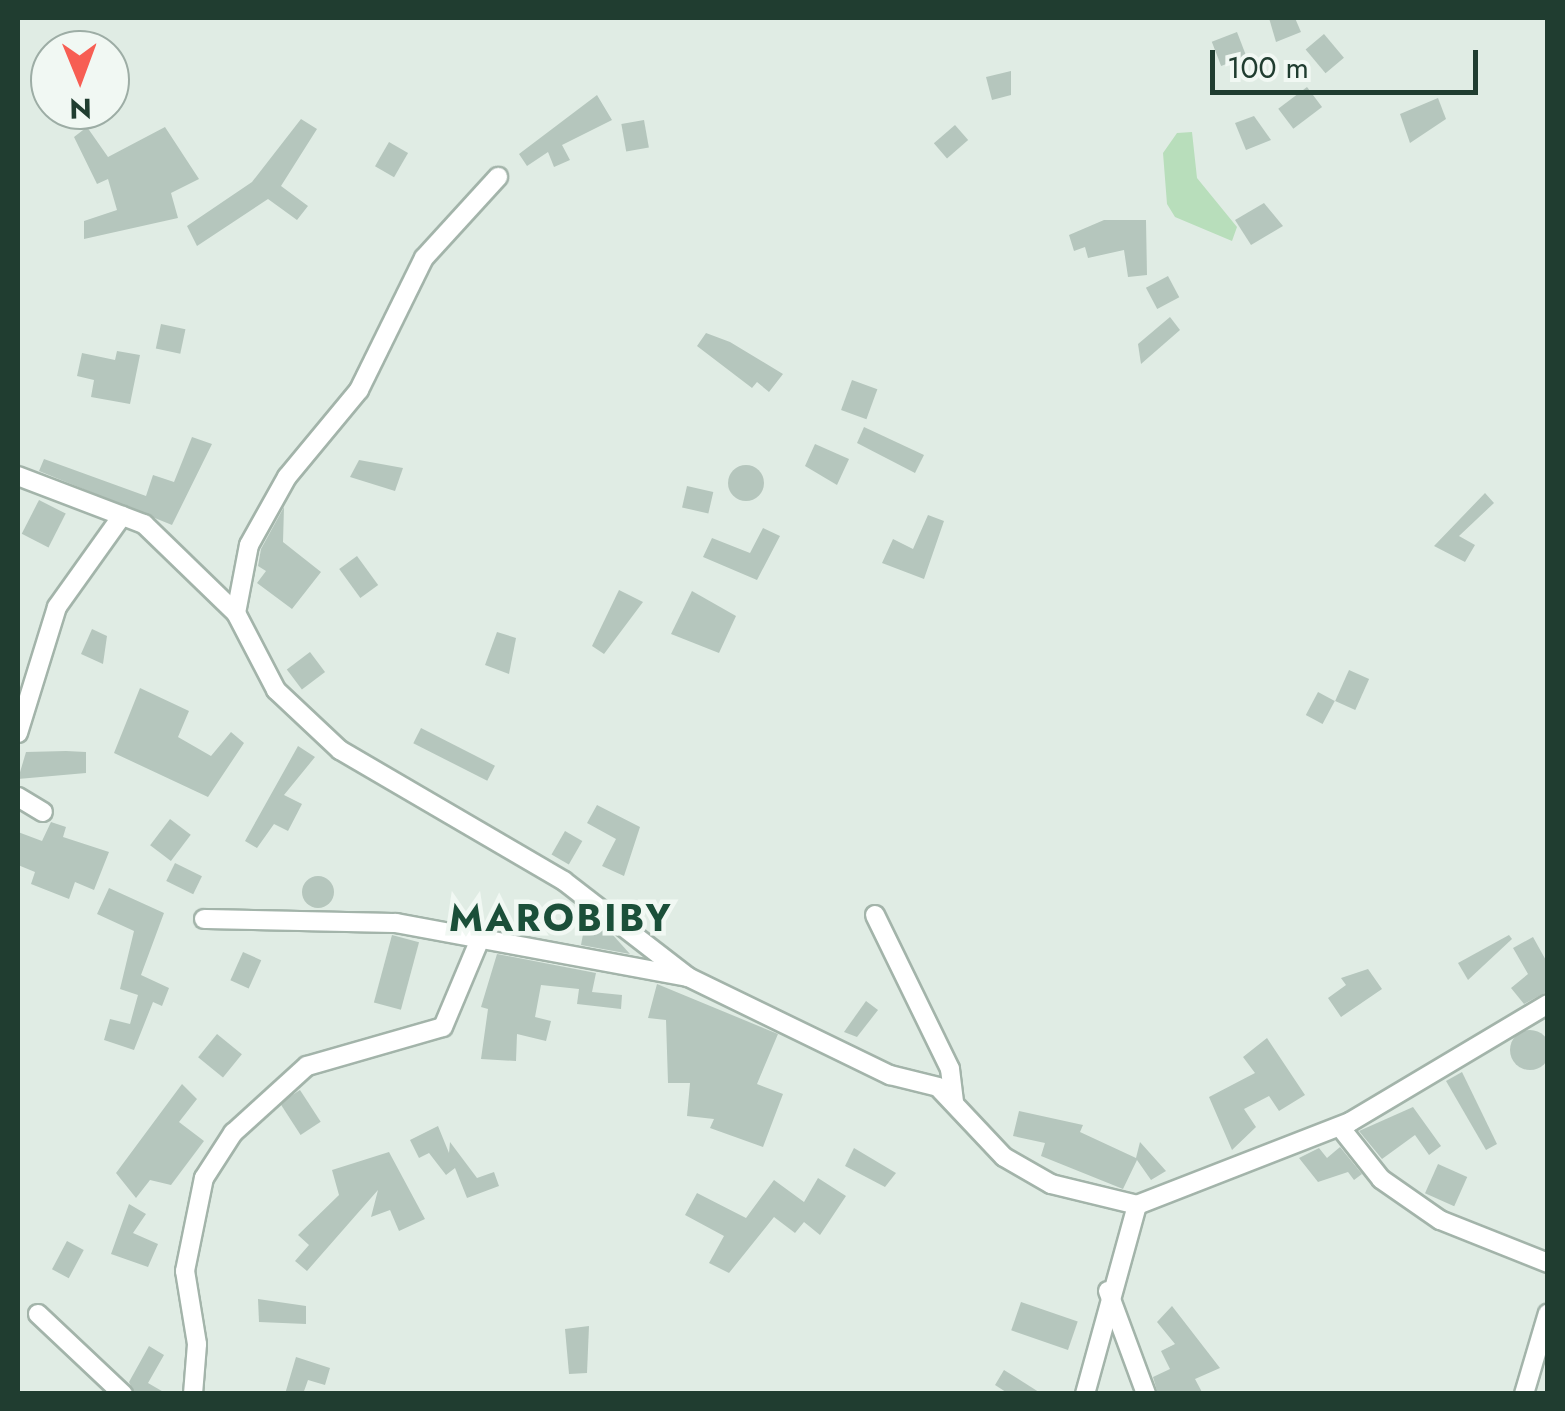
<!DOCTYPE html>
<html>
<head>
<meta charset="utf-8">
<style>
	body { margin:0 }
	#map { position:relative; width:1565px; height:1411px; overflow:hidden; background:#e0ece4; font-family:Jost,sans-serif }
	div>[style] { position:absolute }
	.green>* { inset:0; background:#b8debb }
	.building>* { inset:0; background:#b5c6bd; transform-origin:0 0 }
	.round { border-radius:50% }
	.roads { filter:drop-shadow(2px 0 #a3b4aa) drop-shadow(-2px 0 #a3b4aa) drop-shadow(0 2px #a3b4aa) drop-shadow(0 -2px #a3b4aa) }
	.minor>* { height:18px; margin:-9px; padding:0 9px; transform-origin:9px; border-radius:9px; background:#fff }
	span { translate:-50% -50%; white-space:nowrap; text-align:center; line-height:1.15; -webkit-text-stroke:9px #f1f8f3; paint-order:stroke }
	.district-label { font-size:38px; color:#1b4f39; font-weight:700; letter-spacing:2.5px }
	.frame { position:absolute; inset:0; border:20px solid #203d30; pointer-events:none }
	.north { position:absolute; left:30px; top:30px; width:100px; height:100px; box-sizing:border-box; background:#f1f8f3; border:2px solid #9dada5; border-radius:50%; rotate:179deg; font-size:28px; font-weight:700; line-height:40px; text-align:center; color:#203d30 }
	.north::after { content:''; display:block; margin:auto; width:35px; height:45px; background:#f75e53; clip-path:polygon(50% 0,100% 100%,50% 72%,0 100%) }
	.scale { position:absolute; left:1210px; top:50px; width:268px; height:45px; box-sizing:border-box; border:5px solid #203d30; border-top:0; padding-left:12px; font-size:30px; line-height:35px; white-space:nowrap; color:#203d30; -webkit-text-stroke:8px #f1f8f3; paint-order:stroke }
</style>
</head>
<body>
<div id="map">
	<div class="green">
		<i style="clip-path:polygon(1192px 132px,1197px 178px,1237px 227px,1232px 241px,1175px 217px,1167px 204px,1163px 153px,1177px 133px)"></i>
	</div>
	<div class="building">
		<i style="clip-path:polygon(1269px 18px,1295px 18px,1301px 32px,1276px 42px)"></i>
		<i style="left:1237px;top:32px;width:26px;height:27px;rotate:69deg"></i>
		<i style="left:1324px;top:34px;width:31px;height:24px;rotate:50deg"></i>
		<i style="clip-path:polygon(1011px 71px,1011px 95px,992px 100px,986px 77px)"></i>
		<i style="left:1307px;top:87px;width:25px;height:36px;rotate:53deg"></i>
		<i style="clip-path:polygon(597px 95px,612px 120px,562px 145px,570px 160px,554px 167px,548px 152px,527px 166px,519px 154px)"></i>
		<i style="clip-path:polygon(1438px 98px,1446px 119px,1410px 143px,1400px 114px)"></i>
		<i style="clip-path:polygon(1254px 116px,1271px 140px,1246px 150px,1235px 123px)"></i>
		<i style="clip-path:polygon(301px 119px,317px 129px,281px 186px,308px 206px,297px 220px,268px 199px,197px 246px,187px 226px,252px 182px)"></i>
		<i style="left:644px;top:120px;width:28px;height:23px;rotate:80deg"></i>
		<i style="left:955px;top:125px;width:20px;height:28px;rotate:49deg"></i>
		<i style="clip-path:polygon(87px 127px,108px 157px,165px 127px,199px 179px,171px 193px,178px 218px,84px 239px,84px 221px,117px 210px,108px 179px,97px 184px,74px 137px)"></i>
		<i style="left:389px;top:142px;width:22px;height:28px;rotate:30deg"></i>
		<i style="clip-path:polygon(1264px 203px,1283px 226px,1251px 245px,1235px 220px)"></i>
		<i style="clip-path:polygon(1104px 220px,1146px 220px,1147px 275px,1128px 277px,1124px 250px,1088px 258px,1085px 247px,1074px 251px,1069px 235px)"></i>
		<i style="left:1168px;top:276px;width:24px;height:25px;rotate:62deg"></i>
		<i style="clip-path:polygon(1170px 317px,1180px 330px,1141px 364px,1138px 344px)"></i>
		<i style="left:161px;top:324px;width:25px;height:25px;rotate:12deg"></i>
		<i style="clip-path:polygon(706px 333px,730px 342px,783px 374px,769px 392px,757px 382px,752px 388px,697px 346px)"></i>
		<i style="clip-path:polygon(117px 351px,140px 355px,130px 404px,91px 397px,94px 380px,77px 376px,82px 353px,115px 360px)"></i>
		<i style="left:852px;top:380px;width:27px;height:32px;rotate:20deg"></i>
		<i style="clip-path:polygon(864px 427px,924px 455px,915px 473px,857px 443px)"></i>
		<i style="clip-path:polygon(192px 437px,212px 444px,172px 525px,39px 471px,44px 459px,146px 496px,153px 475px,174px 482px)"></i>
		<i style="clip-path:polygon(815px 444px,849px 459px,837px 485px,805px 466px)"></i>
		<i style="clip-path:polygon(359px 460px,403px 468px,395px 491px,350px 477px)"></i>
		<i class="round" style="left:728px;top:465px;width:36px;height:36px"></i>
		<i style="left:687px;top:486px;width:27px;height:22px;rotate:13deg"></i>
		<i style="clip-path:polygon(1485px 493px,1494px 503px,1459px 536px,1475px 545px,1465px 562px,1434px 546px)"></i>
		<i style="left:39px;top:500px;width:30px;height:38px;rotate:27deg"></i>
		<i style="clip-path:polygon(284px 507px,283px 542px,321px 572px,292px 609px,257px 583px,266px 571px,258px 566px,261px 549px)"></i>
		<i style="clip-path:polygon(928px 515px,944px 521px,924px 579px,882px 563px,893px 539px,913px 549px)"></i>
		<i style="clip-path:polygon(763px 528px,780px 536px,757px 580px,703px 557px,712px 538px,750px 553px)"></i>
		<i style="left:357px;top:556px;width:36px;height:22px;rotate:54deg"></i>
		<i style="clip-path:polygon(619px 590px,643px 602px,604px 654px,592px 646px)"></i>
		<i style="clip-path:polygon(692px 591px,736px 616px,719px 653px,671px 634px)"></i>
		<i style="clip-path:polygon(92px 629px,107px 636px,103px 664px,81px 654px)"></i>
		<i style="clip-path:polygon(497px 632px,516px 638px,509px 674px,485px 665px)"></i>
		<i style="left:310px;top:652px;width:25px;height:29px;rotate:53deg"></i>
		<i style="left:1349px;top:670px;width:22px;height:34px;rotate:24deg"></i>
		<i style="clip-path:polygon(140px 688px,189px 711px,178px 737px,211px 756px,231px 732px,244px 743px,208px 797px,114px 753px)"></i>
		<i style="left:1318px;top:692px;width:19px;height:26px;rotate:28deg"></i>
		<i style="left:421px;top:728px;width:83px;height:17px;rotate:27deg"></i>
		<i style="clip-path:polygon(298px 746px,315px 757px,284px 795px,302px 804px,288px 831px,274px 824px,257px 848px,245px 841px)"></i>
		<i style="clip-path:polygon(66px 751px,86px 752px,86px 773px,18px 779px,26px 752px)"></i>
		<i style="clip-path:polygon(597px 805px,640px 827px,624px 876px,602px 866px,616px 839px,587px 823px)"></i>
		<i style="left:170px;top:819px;width:26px;height:33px;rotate:37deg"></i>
		<i style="clip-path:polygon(51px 822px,66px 827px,63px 837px,109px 852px,94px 890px,75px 882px,69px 899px,31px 884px,35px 872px,18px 865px,18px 832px,42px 841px)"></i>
		<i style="left:565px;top:831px;width:20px;height:27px;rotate:30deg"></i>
		<i style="left:175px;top:863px;width:30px;height:20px;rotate:26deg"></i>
		<i class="round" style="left:302px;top:876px;width:32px;height:32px"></i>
		<i style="clip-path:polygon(109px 888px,164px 913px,141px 975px,169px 988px,162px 1006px,153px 1002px,134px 1050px,104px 1040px,110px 1019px,130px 1024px,138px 995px,120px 989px,134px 931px,97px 914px)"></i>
		<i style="clip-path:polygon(585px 924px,612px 934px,630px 954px,581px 945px)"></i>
		<i style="left:392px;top:935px;width:28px;height:70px;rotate:15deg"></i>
		<i style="clip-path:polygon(1509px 935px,1512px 939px,1468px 980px,1458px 963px)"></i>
		<i style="clip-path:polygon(1533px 937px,1548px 964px,1548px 991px,1524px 1004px,1511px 988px,1528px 974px,1513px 948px)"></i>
		<i style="left:243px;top:952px;width:20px;height:31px;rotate:24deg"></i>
		<i style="clip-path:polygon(497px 954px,596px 973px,592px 992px,622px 995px,621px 1009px,577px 1004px,579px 989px,541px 985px,535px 1017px,551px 1021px,546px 1041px,517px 1034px,516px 1061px,481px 1059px,488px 1009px,481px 1007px)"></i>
		<i style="clip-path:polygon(1368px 969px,1382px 989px,1341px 1017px,1328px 998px,1346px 985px,1341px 978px)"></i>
		<i style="clip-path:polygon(657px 984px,778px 1034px,757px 1084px,783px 1094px,763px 1147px,710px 1128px,714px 1119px,687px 1116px,690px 1083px,668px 1083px,666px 1020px,648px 1018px)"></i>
		<i style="clip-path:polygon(866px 1001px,878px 1010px,857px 1037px,844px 1032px)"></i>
		<i class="round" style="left:1510px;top:1030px;width:40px;height:40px"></i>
		<i style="left:217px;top:1034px;width:32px;height:30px;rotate:39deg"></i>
		<i style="clip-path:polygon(1267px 1038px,1305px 1095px,1279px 1111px,1269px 1096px,1244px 1109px,1256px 1127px,1232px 1150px,1209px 1097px,1255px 1073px,1243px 1057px)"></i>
		<i style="clip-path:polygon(1462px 1072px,1497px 1144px,1486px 1150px,1446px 1081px)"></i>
		<i style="clip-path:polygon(182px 1084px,197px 1099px,179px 1122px,204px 1141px,171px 1185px,150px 1180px,136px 1198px,116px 1173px)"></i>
		<i style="left:300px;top:1090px;width:38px;height:24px;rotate:57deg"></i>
		<i style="clip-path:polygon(1413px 1107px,1441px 1146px,1429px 1155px,1415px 1135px,1382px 1159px,1359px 1131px)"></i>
		<i style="clip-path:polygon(1019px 1111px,1083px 1125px,1080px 1132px,1136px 1158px,1140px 1142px,1166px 1171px,1151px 1180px,1137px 1160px,1123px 1189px,1041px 1156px,1045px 1143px,1013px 1136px)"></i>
		<i style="clip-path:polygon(438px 1126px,449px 1153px,450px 1142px,477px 1178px,494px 1172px,499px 1186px,467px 1198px,455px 1168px,446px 1175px,429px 1153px,419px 1158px,410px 1140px)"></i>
		<i style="clip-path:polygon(1340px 1147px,1362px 1174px,1354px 1180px,1348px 1172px,1318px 1182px,1299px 1158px,1319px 1148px,1327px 1158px)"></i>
		<i style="clip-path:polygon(854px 1148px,896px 1173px,885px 1187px,845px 1166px)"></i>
		<i style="clip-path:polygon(389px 1152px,425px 1219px,399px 1231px,390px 1210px,371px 1217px,378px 1190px,307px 1271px,295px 1261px,309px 1245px,298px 1235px,339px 1195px,332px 1170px)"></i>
		<i style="left:1438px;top:1164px;width:32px;height:32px;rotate:24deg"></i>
		<i style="clip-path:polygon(818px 1178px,846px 1196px,820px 1235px,804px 1222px,795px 1233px,774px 1217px,729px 1273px,709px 1263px,724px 1236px,685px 1215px,697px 1193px,746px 1218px,774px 1180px,804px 1202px)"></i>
		<i style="clip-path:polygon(129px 1204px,146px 1214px,133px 1233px,158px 1244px,148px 1267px,111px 1254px)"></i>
		<i style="left:67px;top:1241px;width:19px;height:32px;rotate:28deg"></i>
		<i style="clip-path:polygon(258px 1299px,306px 1306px,306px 1324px,259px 1322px)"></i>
		<i style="left:1021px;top:1302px;width:60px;height:30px;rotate:19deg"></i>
		<i style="clip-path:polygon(1172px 1306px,1220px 1368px,1195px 1379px,1203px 1394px,1158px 1394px,1153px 1377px,1170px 1369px,1161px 1351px,1175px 1344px,1157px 1322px)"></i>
		<i style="clip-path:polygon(589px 1326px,587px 1373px,569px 1374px,565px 1329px)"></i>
		<i style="clip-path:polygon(149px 1346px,164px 1355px,148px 1383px,167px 1394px,135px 1394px,129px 1382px)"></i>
		<i style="clip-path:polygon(296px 1357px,330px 1368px,325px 1385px,308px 1380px,303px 1394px,285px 1394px)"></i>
		<i style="clip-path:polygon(1004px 1370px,1042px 1394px,1009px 1394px,995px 1385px)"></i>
	</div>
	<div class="roads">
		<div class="minor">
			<i style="left:18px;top:476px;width:135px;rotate:20.9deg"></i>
			<i style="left:144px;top:524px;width:128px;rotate:44.1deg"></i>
			<i style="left:236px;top:613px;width:87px;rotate:62.5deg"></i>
			<i style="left:276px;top:690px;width:88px;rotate:43.2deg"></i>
			<i style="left:340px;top:750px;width:259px;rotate:30.3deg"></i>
			<i style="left:564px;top:881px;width:157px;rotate:37.7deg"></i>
			<i style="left:236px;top:613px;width:69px;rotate:-79.2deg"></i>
			<i style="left:249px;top:545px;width:78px;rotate:-60.8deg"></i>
			<i style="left:287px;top:477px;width:113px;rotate:-50.4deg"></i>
			<i style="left:359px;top:390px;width:147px;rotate:-63.8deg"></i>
			<i style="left:424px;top:258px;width:110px;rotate:-47.6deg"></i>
			<i style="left:18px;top:733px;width:132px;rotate:-72.8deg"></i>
			<i style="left:57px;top:607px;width:112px;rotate:-54.5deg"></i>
			<i style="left:18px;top:797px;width:29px;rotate:31deg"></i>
			<i style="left:875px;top:915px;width:171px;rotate:64deg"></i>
			<i style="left:950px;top:1069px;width:34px;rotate:83deg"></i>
			<i style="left:204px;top:919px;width:192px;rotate:1.2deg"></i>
			<i style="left:396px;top:923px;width:297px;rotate:10.5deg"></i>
			<i style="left:688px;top:977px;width:225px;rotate:25.9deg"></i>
			<i style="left:890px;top:1075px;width:49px;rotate:14deg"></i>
			<i style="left:938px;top:1087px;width:96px;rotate:46.7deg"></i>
			<i style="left:1004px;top:1157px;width:54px;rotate:29.9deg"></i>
			<i style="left:1051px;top:1184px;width:89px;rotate:13.7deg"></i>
			<i style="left:1137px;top:1205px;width:229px;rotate:-21.3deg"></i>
			<i style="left:1350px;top:1122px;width:230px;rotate:-30.8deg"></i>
			<i style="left:1340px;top:1127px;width:66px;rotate:51.7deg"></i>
			<i style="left:1381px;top:1179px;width:72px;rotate:34.8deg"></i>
			<i style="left:1440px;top:1220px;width:116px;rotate:21.7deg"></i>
			<i style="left:1108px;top:1291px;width:110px;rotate:69.7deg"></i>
			<i style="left:38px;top:1314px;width:117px;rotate:43.3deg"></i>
			<i style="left:193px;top:1394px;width:50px;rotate:-85.4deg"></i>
			<i style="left:197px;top:1344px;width:74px;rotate:-99.3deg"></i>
			<i style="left:185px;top:1271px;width:95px;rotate:-78.5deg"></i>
			<i style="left:204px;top:1178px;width:54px;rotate:-57.2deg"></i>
			<i style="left:233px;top:1133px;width:100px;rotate:-42.2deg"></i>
			<i style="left:307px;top:1066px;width:141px;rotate:-16deg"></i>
			<i style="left:443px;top:1027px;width:95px;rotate:-67.2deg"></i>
			<i style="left:1085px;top:1394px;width:196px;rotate:-74.6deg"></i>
			<i style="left:1524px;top:1394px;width:84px;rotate:-73.5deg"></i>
		</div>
	</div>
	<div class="district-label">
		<span style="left:561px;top:918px">MAROBIBY</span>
	</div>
	<div class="frame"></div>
	<div class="north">N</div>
	<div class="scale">100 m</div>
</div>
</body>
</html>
